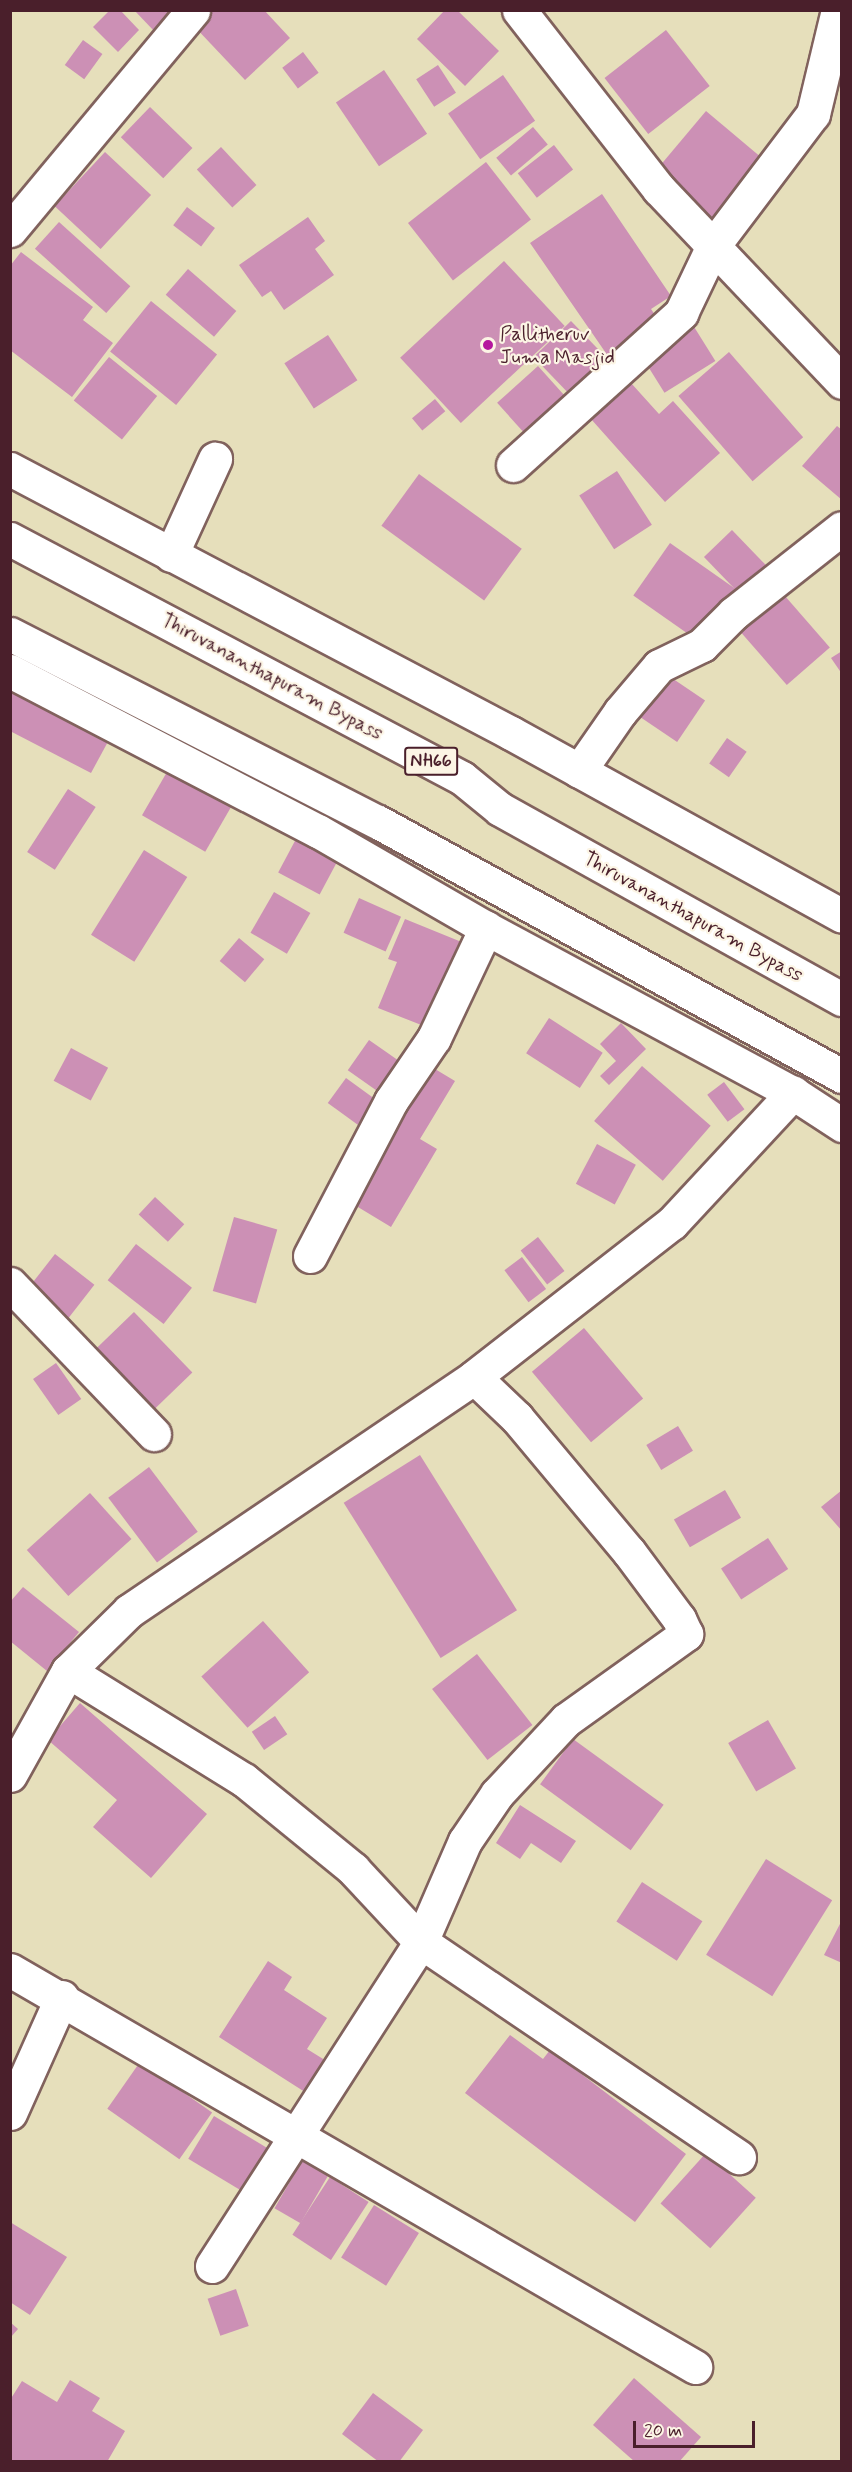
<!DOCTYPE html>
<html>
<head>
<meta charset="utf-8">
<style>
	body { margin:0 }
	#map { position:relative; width:852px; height:2472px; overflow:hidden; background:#e6dfbb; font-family:Mynerve,sans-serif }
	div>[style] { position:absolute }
	.building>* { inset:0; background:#cc90b5; transform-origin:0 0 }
	.roads { filter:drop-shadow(2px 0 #81625d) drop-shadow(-2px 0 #81625d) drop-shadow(0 2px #81625d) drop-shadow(0 -2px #81625d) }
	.minor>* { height:33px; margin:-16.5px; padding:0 16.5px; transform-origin:16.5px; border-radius:16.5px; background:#fff }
	.highway>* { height:33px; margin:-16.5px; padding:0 16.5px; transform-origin:16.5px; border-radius:16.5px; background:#fff }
	.dots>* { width:16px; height:16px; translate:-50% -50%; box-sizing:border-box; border:3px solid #fcf5e5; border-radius:50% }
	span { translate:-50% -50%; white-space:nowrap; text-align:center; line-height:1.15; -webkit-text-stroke:4.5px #fcf5e5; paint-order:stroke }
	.shield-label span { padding:2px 4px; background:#fcf5e5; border:2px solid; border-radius:4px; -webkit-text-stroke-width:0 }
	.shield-label { font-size:18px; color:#4a1f2b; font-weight:700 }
	.poi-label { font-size:20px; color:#4a1f2b }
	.left { translate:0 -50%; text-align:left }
	.street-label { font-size:20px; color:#4a1f2b }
	.frame { position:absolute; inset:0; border:12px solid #4a1f2b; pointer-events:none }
	.scale { position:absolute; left:633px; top:2421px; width:122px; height:27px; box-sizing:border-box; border:3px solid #4a1f2b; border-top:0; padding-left:8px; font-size:18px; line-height:21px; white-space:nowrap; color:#4a1f2b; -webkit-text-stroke:4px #fcf5e5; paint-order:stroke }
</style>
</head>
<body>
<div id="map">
	<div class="building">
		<i style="clip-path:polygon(110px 10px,120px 10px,139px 30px,118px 52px,93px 27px)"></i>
		<i style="clip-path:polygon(134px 10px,178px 10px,155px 32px)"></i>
		<i style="clip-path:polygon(209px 10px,264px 10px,290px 38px,245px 80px,193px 25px)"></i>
		<i style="clip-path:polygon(445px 10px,457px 10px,499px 51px,465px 86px,417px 39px)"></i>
		<i style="left:666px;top:30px;width:71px;height:78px;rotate:52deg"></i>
		<i style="left:83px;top:40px;width:24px;height:31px;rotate:36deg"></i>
		<i style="left:303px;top:52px;width:26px;height:26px;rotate:53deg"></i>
		<i style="left:438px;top:65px;width:33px;height:26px;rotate:57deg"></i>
		<i style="left:384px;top:70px;width:77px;height:58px;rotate:56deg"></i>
		<i style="left:503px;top:75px;width:56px;height:67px;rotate:55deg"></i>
		<i style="left:150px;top:107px;width:59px;height:42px;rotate:44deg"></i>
		<i style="left:706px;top:111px;width:81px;height:85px;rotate:40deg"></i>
		<i style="left:533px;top:127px;width:23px;height:48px;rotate:50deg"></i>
		<i style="left:554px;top:145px;width:31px;height:46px;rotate:52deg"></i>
		<i style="left:221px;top:147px;width:52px;height:33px;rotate:47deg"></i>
		<i style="left:105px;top:152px;width:63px;height:74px;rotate:43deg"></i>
		<i style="left:486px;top:162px;width:73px;height:99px;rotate:52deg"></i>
		<i style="clip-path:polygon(602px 194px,671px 296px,651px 309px,661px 324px,610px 359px,530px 243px)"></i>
		<i style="left:187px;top:207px;width:35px;height:23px;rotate:37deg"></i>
		<i style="clip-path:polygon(308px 217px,325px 241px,315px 249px,334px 275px,284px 310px,271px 291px,262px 297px,239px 265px)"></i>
		<i style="left:59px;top:222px;width:96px;height:36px;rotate:42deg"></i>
		<i style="clip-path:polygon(21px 252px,93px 307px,83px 320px,113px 343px,72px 397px,10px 350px,10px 266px)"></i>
		<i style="left:504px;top:261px;width:89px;height:142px;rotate:47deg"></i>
		<i style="left:188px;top:269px;width:64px;height:34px;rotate:41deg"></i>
		<i style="left:151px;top:301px;width:85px;height:65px;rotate:39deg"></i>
		<i style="left:571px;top:321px;width:61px;height:52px;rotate:46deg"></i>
		<i style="left:691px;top:322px;width:46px;height:60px;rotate:58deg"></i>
		<i style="left:328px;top:335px;width:54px;height:52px;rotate:57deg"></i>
		<i style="left:729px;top:352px;width:113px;height:67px;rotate:49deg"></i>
		<i style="left:109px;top:357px;width:62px;height:56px;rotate:39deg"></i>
		<i style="left:538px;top:366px;width:52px;height:55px;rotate:48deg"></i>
		<i style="clip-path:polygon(631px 383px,659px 414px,673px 401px,720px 453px,665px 502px,591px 419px)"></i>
		<i style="left:435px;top:399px;width:16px;height:30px;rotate:50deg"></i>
		<i style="clip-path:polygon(837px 426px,842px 430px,842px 500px,802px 466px)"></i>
		<i style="left:617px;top:471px;width:64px;height:45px;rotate:57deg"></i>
		<i style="left:419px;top:474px;width:127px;height:64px;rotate:36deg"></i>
		<i style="left:732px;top:530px;width:49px;height:39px;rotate:46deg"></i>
		<i style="left:670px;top:543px;width:81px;height:64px;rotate:35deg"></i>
		<i style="left:778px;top:588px;width:79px;height:57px;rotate:49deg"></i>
		<i style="clip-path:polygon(842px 651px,842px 674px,831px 658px)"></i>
		<i style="left:657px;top:668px;width:58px;height:50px;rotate:34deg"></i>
		<i style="clip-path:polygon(10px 686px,110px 738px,91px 773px,10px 731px)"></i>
		<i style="left:727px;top:738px;width:24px;height:31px;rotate:35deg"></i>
		<i style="left:171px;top:765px;width:73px;height:58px;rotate:30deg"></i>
		<i style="left:68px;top:789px;width:33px;height:75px;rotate:33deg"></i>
		<i style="left:296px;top:839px;width:47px;height:38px;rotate:28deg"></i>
		<i style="left:144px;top:850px;width:51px;height:100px;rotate:32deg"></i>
		<i style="left:274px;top:892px;width:42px;height:47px;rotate:30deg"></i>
		<i style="left:359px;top:898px;width:46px;height:38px;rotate:24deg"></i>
		<i style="clip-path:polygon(405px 919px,464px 943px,429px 1028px,378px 1008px,397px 962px,388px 959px)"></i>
		<i style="left:239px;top:938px;width:33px;height:30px;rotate:40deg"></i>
		<i style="left:549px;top:1018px;width:64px;height:42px;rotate:33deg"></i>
		<i style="clip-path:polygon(621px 1023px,646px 1049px,609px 1085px,600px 1076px,616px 1061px,600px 1044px)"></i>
		<i style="left:369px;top:1040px;width:39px;height:37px;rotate:35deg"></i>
		<i style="left:71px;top:1048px;width:42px;height:37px;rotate:28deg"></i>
		<i style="clip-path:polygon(430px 1066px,455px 1081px,420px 1139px,437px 1149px,391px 1227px,348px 1201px)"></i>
		<i style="left:642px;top:1066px;width:91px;height:73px;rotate:41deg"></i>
		<i style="left:346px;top:1078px;width:37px;height:31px;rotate:36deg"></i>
		<i style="left:724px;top:1082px;width:34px;height:21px;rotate:53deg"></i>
		<i style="left:597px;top:1144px;width:44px;height:45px;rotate:28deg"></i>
		<i style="left:155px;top:1197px;width:40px;height:24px;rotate:43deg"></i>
		<i style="left:234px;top:1217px;width:45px;height:77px;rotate:16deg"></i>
		<i style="left:538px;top:1237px;width:43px;height:22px;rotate:52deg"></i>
		<i style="left:136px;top:1244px;width:71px;height:46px;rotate:38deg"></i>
		<i style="left:55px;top:1254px;width:50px;height:49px;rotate:38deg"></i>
		<i style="left:522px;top:1257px;width:40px;height:22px;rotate:53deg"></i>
		<i style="left:134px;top:1312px;width:84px;height:64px;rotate:46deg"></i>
		<i style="left:584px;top:1328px;width:92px;height:68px;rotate:50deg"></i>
		<i style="left:56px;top:1363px;width:44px;height:28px;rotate:55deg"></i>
		<i style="left:678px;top:1426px;width:29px;height:37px;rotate:59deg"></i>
		<i style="left:420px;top:1455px;width:183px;height:90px;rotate:58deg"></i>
		<i style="left:149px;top:1467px;width:81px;height:51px;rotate:53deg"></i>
		<i style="left:725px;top:1490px;width:32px;height:59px;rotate:60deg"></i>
		<i style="clip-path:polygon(842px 1490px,842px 1531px,821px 1507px)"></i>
		<i style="left:90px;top:1493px;width:62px;height:85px;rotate:48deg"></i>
		<i style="left:768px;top:1538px;width:37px;height:56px;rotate:57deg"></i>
		<i style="clip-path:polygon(23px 1587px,79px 1632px,47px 1671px,10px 1641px,10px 1602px)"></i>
		<i style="left:263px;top:1621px;width:69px;height:83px;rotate:48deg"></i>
		<i style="left:477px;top:1654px;width:90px;height:57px;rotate:52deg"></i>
		<i style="clip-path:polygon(80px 1703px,207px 1814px,151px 1878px,93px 1827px,117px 1800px,48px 1740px)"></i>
		<i style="left:275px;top:1716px;width:22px;height:28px;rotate:56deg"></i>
		<i style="left:768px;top:1720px;width:56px;height:46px;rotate:60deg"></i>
		<i style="left:573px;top:1739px;width:112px;height:56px;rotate:36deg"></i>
		<i style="clip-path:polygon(520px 1805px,576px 1841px,561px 1863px,531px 1843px,520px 1859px,496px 1843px)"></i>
		<i style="left:766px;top:1859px;width:78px;height:113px;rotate:32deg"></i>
		<i style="left:642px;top:1882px;width:72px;height:47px;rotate:33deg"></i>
		<i style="clip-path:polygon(842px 1920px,842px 1963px,824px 1955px)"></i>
		<i style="clip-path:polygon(268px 1961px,292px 1977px,284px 1990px,327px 2018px,307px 2049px,328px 2062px,308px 2094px,219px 2037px)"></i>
		<i style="clip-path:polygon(510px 2035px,543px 2059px,550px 2050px,686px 2154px,635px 2222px,465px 2093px)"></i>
		<i style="left:140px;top:2062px;width:88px;height:57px;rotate:35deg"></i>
		<i style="left:214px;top:2116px;width:64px;height:50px;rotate:31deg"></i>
		<i style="left:706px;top:2153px;width:67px;height:68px;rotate:42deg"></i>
		<i style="left:303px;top:2159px;width:30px;height:57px;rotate:30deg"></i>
		<i style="left:330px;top:2177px;width:46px;height:69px;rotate:33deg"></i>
		<i style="left:374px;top:2205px;width:53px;height:62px;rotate:32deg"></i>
		<i style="clip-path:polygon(10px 2222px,67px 2257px,30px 2315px,10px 2302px)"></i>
		<i style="left:236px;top:2289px;width:39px;height:30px;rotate:71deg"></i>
		<i style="clip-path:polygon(10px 2322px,18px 2329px,10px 2338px)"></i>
		<i style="clip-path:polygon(634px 2378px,701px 2437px,679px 2462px,635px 2462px,593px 2425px)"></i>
		<i style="clip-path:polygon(70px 2380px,100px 2398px,92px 2411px,125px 2431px,107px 2462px,10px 2462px,10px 2400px,22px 2381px,57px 2402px)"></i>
		<i style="clip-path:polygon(373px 2393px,423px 2430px,399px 2462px,379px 2462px,342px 2434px)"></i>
	</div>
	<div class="roads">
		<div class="minor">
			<i style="left:519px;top:10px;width:227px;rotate:52deg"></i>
			<i style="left:659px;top:189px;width:266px;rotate:46.5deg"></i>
			<i style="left:10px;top:230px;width:286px;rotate:-50.2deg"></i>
			<i style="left:513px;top:465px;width:227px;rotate:-42.1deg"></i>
			<i style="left:681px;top:313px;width:74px;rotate:-64.5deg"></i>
			<i style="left:713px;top:246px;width:166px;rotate:-52.9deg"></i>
			<i style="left:813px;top:114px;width:107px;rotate:-76.5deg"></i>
			<i style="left:10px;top:469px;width:566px;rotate:27.79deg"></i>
			<i style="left:511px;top:733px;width:378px;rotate:28.9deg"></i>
			<i style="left:171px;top:555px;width:106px;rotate:-65.4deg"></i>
			<i style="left:10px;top:671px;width:347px;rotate:27.5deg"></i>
			<i style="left:318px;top:831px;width:194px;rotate:30deg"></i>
			<i style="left:486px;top:928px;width:349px;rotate:28.3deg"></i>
			<i style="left:793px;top:1093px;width:59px;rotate:33.1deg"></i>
			<i style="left:579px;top:771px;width:72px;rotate:-55.2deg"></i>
			<i style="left:620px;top:712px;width:60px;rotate:-49.7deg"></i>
			<i style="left:659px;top:666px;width:48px;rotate:-26deg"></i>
			<i style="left:702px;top:645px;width:45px;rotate:-45deg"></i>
			<i style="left:734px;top:613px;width:137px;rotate:-38.2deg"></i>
			<i style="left:310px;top:1256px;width:175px;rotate:-62.4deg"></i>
			<i style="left:391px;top:1101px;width:76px;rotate:-55.7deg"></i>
			<i style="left:434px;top:1038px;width:122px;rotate:-64.7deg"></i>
			<i style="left:10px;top:1284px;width:208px;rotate:46.2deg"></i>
			<i style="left:68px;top:1671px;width:86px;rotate:-44.5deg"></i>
			<i style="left:129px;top:1611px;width:417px;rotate:-34.1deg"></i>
			<i style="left:10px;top:1775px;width:119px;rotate:-60.9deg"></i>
			<i style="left:68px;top:1671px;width:207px;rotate:31.8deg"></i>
			<i style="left:244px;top:1780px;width:141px;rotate:39.2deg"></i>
			<i style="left:353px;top:1869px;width:100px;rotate:47deg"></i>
			<i style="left:421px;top:1942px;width:384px;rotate:34.1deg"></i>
			<i style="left:10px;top:1970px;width:792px;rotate:30.09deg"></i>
			<i style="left:10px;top:2113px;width:127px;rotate:-65.9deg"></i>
			<i style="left:212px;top:2266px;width:386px;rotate:-57.2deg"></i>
			<i style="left:421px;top:1942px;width:110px;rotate:-66.5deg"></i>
			<i style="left:465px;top:1841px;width:57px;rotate:-55.8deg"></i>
			<i style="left:497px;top:1794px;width:101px;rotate:-47deg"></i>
			<i style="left:566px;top:1720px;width:148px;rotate:-35.6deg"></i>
			<i style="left:686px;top:1634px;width:17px;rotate:-115deg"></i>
			<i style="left:679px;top:1619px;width:84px;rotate:-126.7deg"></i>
			<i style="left:629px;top:1552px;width:175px;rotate:-129.9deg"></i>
			<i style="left:517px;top:1418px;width:59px;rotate:-136.4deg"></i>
			<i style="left:474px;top:1377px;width:251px;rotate:-37.9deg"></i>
			<i style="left:672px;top:1223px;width:178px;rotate:-47.1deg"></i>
		</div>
		<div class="highway">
			<i style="left:10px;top:539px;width:511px;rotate:27.87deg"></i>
			<i style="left:462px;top:778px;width:49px;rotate:39.2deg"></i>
			<i style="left:500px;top:809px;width:391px;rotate:29.1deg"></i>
			<i style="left:10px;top:634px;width:413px;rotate:27.1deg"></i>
			<i style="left:378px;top:822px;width:529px;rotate:28.7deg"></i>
		</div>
	</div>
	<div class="dots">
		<i style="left:488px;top:345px;background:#b5179e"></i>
	</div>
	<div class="shield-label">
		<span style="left:431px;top:761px">NH66</span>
	</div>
	<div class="poi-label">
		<span class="left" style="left:500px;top:346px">Pallitheruv<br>Juma Masjid</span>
	</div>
	<div class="street-label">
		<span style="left:272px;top:677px;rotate:28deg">Thiruvananthapuram Bypass</span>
		<span style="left:693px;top:917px;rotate:29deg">Thiruvananthapuram Bypass</span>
	</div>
	<div class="frame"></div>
	<div class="scale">20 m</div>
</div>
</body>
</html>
